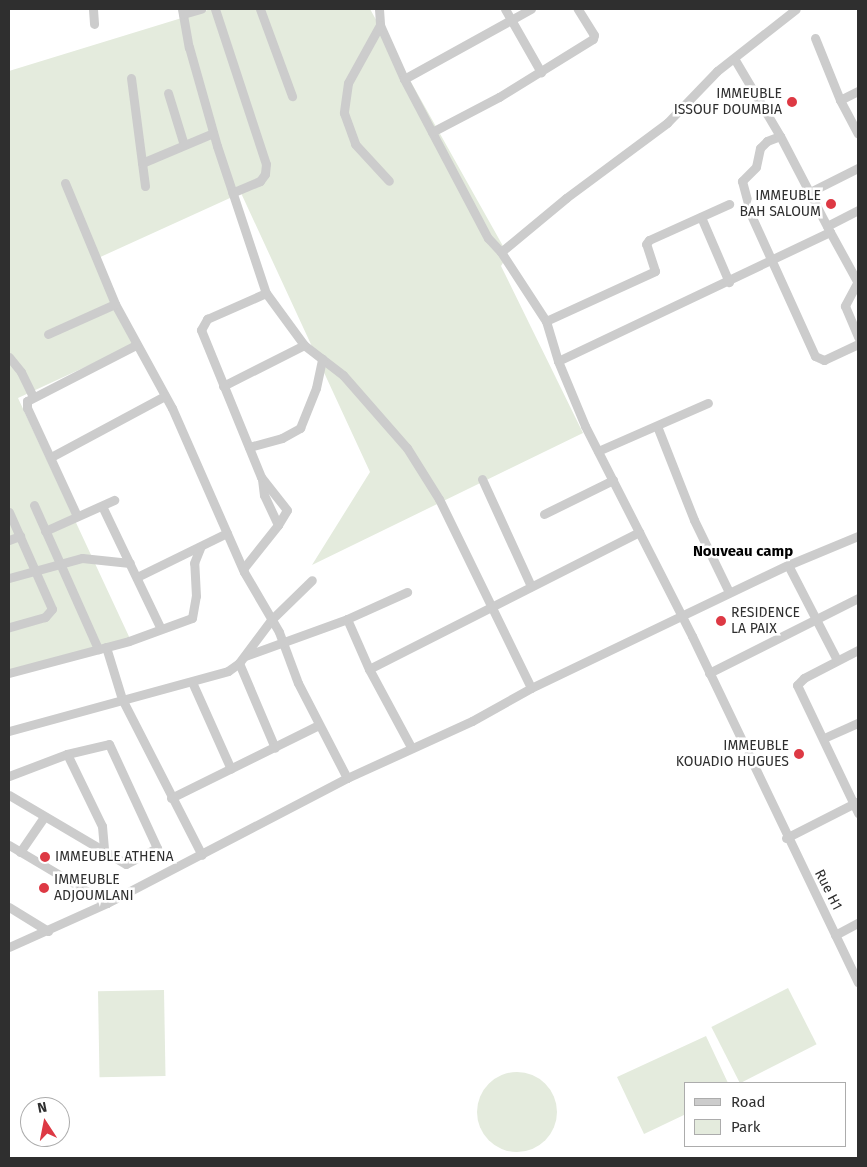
<!DOCTYPE html>
<html>
<head>
<meta charset="utf-8">
<style>
	body { margin:0 }
	#map { position:relative; width:867px; height:1167px; overflow:hidden; background:#fff; font-family:"Fira Sans",sans-serif }
	div>[style] { position:absolute }
	.green>* { inset:0; background:#e4ebdd; transform-origin:0 0 }
	.round { border-radius:50% }
	.minor>* { height:9px; margin:-4.5px; padding:0 4.5px; transform-origin:4.5px; border-radius:4.5px; background:#ccc }
	.dots>* { width:14px; height:14px; translate:-50% -50%; box-sizing:border-box; border:2px solid #fff; border-radius:50% }
	span { translate:-50% -50%; white-space:nowrap; text-align:center; line-height:1.15; -webkit-text-stroke:5px #fff; paint-order:stroke }
	.poi-label { font-size:14px; color:#2f2f2f }
	.right { translate:-100% -50%; text-align:right }
	.left { translate:0 -50%; text-align:left }
	.street-label { font-size:14px; color:#2f2f2f }
	.neighbourhood-label { font-size:15px; color:#000; font-weight:700 }
	.frame { position:absolute; inset:0; border:10px solid #2f2f2f; pointer-events:none }
	.legend { position:absolute; left:684px; top:1082px; width:162px; height:65px; box-sizing:border-box; background:#fff; border:1px solid #acacac; margin:0; padding:6px 9px; list-style:none; font-size:15px; color:#2f2f2f }
	.legend li { display:flex; align-items:center; gap:10px; height:25px }
	.legend b { width:25px; border:1px solid #acacac }
	.north { position:absolute; left:20px; top:1097px; width:50px; height:50px; box-sizing:border-box; background:#fff; border:1px solid #acacac; border-radius:50%; rotate:349deg; font-size:14px; font-weight:700; line-height:20px; text-align:center; color:#2f2f2f }
	.north::after { content:''; display:block; margin:auto; width:18px; height:22px; background:#dd3944; clip-path:polygon(50% 0,100% 100%,50% 72%,0 100%) }
</style>
</head>
<body>
<div id="map">
	<div class="green">
		<i style="clip-path:polygon(211px 9px,370px 9px,508px 255px,501px 266px,583px 433px,312px 565px,370px 472px,241px 193px,96px 259px,135px 344px,18px 398px,132px 643px,9px 677px,9px 71px)"></i>
		<i style="left:788px;top:988px;width:63px;height:86px;rotate:63deg"></i>
		<i style="left:164px;top:990px;width:86px;height:66px;rotate:89deg"></i>
		<i style="clip-path:polygon(706px 1036px,728px 1083px,686px 1083px,686px 1114px,644px 1134px,617px 1077px)"></i>
		<i class="round" style="left:477px;top:1072px;width:80px;height:80px"></i>
	</div>
	<div class="minor">
		<i style="left:93px;top:9px;width:15px;rotate:86deg"></i>
		<i style="left:182px;top:9px;width:39px;rotate:80deg"></i>
		<i style="left:189px;top:47px;width:103px;rotate:74.2deg"></i>
		<i style="left:217px;top:146px;width:155px;rotate:71.6deg"></i>
		<i style="left:266px;top:293px;width:64px;rotate:53.8deg"></i>
		<i style="left:304px;top:345px;width:49px;rotate:37.6deg"></i>
		<i style="left:343px;top:375px;width:97px;rotate:48.8deg"></i>
		<i style="left:407px;top:448px;width:60px;rotate:57.9deg"></i>
		<i style="left:439px;top:499px;width:210px;rotate:64deg"></i>
		<i style="left:215px;top:9px;width:163px;rotate:71.8deg"></i>
		<i style="left:266px;top:164px;width:10px;rotate:96deg"></i>
		<i style="left:265px;top:174px;width:9px;rotate:126deg"></i>
		<i style="left:260px;top:181px;width:30px;rotate:157deg"></i>
		<i style="left:260px;top:9px;width:93px;rotate:69.8deg"></i>
		<i style="left:379px;top:9px;width:16px;rotate:86deg"></i>
		<i style="left:380px;top:25px;width:59px;rotate:66deg"></i>
		<i style="left:404px;top:79px;width:180px;rotate:62.2deg"></i>
		<i style="left:488px;top:238px;width:19px;rotate:47deg"></i>
		<i style="left:501px;top:252px;width:82px;rotate:56.9deg"></i>
		<i style="left:546px;top:321px;width:42px;rotate:73.3deg"></i>
		<i style="left:558px;top:361px;width:70px;rotate:67.4deg"></i>
		<i style="left:585px;top:426px;width:236px;rotate:63deg"></i>
		<i style="left:692px;top:636px;width:384px;rotate:64.4deg"></i>
		<i style="left:505px;top:9px;width:73px;rotate:60.3deg"></i>
		<i style="left:183px;top:14px;width:19px;rotate:-16deg"></i>
		<i style="left:380px;top:25px;width:66px;rotate:118.9deg"></i>
		<i style="left:348px;top:83px;width:30px;rotate:98deg"></i>
		<i style="left:344px;top:113px;width:33px;rotate:70deg"></i>
		<i style="left:355px;top:144px;width:50px;rotate:47.4deg"></i>
		<i style="left:815px;top:38px;width:67px;rotate:68deg"></i>
		<i style="left:840px;top:100px;width:38px;rotate:62deg"></i>
		<i style="left:131px;top:78px;width:109px;rotate:82.6deg"></i>
		<i style="left:404px;top:79px;width:145px;rotate:-28.9deg"></i>
		<i style="left:168px;top:93px;width:54px;rotate:72.9deg"></i>
		<i style="left:840px;top:100px;width:20px;rotate:-27deg"></i>
		<i style="left:432px;top:132px;width:76px;rotate:-27.6deg"></i>
		<i style="left:499px;top:97px;width:110px;rotate:-31.7deg"></i>
		<i style="left:593px;top:39px;width:4px;rotate:-76deg"></i>
		<i style="left:594px;top:35px;width:31px;rotate:-122deg"></i>
		<i style="left:780px;top:136px;width:14px;rotate:159deg"></i>
		<i style="left:767px;top:141px;width:10px;rotate:135deg"></i>
		<i style="left:760px;top:148px;width:19px;rotate:102deg"></i>
		<i style="left:756px;top:167px;width:20px;rotate:135deg"></i>
		<i style="left:742px;top:181px;width:35px;rotate:75deg"></i>
		<i style="left:751px;top:215px;width:155px;rotate:65.6deg"></i>
		<i style="left:815px;top:356px;width:10px;rotate:24deg"></i>
		<i style="left:824px;top:360px;width:38px;rotate:-25deg"></i>
		<i style="left:142px;top:163px;width:77px;rotate:-22.9deg"></i>
		<i style="left:65px;top:183px;width:131px;rotate:67.5deg"></i>
		<i style="left:115px;top:304px;width:119px;rotate:61.3deg"></i>
		<i style="left:172px;top:408px;width:179px;rotate:66.3deg"></i>
		<i style="left:244px;top:572px;width:69px;rotate:59.7deg"></i>
		<i style="left:279px;top:632px;width:54px;rotate:69.6deg"></i>
		<i style="left:298px;top:683px;width:107px;rotate:62.7deg"></i>
		<i style="left:810px;top:192px;width:54px;rotate:-26.6deg"></i>
		<i style="left:701px;top:217px;width:71px;rotate:66.7deg"></i>
		<i style="left:827px;top:226px;width:35px;rotate:-27deg"></i>
		<i style="left:830px;top:232px;width:58px;rotate:61.2deg"></i>
		<i style="left:501px;top:252px;width:85px;rotate:-39.7deg"></i>
		<i style="left:566px;top:198px;width:126px;rotate:-36.6deg"></i>
		<i style="left:667px;top:123px;width:72px;rotate:-46.1deg"></i>
		<i style="left:717px;top:71px;width:100px;rotate:-38.1deg"></i>
		<i style="left:857px;top:283px;width:26px;rotate:118deg"></i>
		<i style="left:845px;top:306px;width:34px;rotate:67deg"></i>
		<i style="left:546px;top:321px;width:120px;rotate:-24.6deg"></i>
		<i style="left:655px;top:271px;width:28px;rotate:-108deg"></i>
		<i style="left:646px;top:244px;width:5px;rotate:-53deg"></i>
		<i style="left:649px;top:240px;width:88px;rotate:-24.2deg"></i>
		<i style="left:48px;top:334px;width:73px;rotate:-24.1deg"></i>
		<i style="left:9px;top:357px;width:19px;rotate:51deg"></i>
		<i style="left:21px;top:372px;width:25px;rotate:64deg"></i>
		<i style="left:558px;top:361px;width:301px;rotate:-25.4deg"></i>
		<i style="left:830px;top:232px;width:108px;rotate:-117.5deg"></i>
		<i style="left:780px;top:136px;width:88px;rotate:-120.6deg"></i>
		<i style="left:223px;top:386px;width:91px;rotate:-26.8deg"></i>
		<i style="left:657px;top:426px;width:101px;rotate:68.5deg"></i>
		<i style="left:694px;top:520px;width:80px;rotate:64.1deg"></i>
		<i style="left:249px;top:447px;width:34px;rotate:-15deg"></i>
		<i style="left:282px;top:438px;width:21px;rotate:-29deg"></i>
		<i style="left:300px;top:428px;width:43px;rotate:-68.2deg"></i>
		<i style="left:316px;top:388px;width:30px;rotate:-78deg"></i>
		<i style="left:598px;top:451px;width:120px;rotate:-23.6deg"></i>
		<i style="left:51px;top:457px;width:129px;rotate:-28.2deg"></i>
		<i style="left:262px;top:479px;width:16px;rotate:83deg"></i>
		<i style="left:264px;top:495px;width:33px;rotate:65deg"></i>
		<i style="left:482px;top:479px;width:118px;rotate:65.4deg"></i>
		<i style="left:34px;top:505px;width:158px;rotate:66deg"></i>
		<i style="left:102px;top:506px;width:136px;rotate:64.4deg"></i>
		<i style="left:9px;top:512px;width:106px;rotate:66.1deg"></i>
		<i style="left:52px;top:609px;width:11px;rotate:131deg"></i>
		<i style="left:45px;top:617px;width:37px;rotate:164deg"></i>
		<i style="left:544px;top:514px;width:77px;rotate:-26.2deg"></i>
		<i style="left:77px;top:516px;width:119px;rotate:-114.8deg"></i>
		<i style="left:27px;top:408px;width:7px;rotate:-90deg"></i>
		<i style="left:27px;top:401px;width:123px;rotate:-27.2deg"></i>
		<i style="left:45px;top:531px;width:76px;rotate:-24.2deg"></i>
		<i style="left:9px;top:540px;width:12px;rotate:-20deg"></i>
		<i style="left:243px;top:569px;width:56px;rotate:-51.5deg"></i>
		<i style="left:278px;top:525px;width:17px;rotate:-59deg"></i>
		<i style="left:287px;top:510px;width:42px;rotate:-128.2deg"></i>
		<i style="left:261px;top:477px;width:159px;rotate:-112.2deg"></i>
		<i style="left:201px;top:330px;width:13px;rotate:-61deg"></i>
		<i style="left:207px;top:319px;width:64px;rotate:-23.8deg"></i>
		<i style="left:137px;top:577px;width:100px;rotate:-26.1deg"></i>
		<i style="left:9px;top:578px;width:76px;rotate:-15.3deg"></i>
		<i style="left:82px;top:558px;width:48px;rotate:5.9deg"></i>
		<i style="left:347px;top:619px;width:55px;rotate:66.3deg"></i>
		<i style="left:369px;top:669px;width:89px;rotate:61.7deg"></i>
		<i style="left:106px;top:647px;width:54px;rotate:72.9deg"></i>
		<i style="left:122px;top:699px;width:175px;rotate:62.9deg"></i>
		<i style="left:858px;top:650px;width:61px;rotate:152.6deg"></i>
		<i style="left:804px;top:678px;width:10px;rotate:135deg"></i>
		<i style="left:797px;top:685px;width:142px;rotate:64.5deg"></i>
		<i style="left:245px;top:656px;width:109px;rotate:-19.9deg"></i>
		<i style="left:347px;top:619px;width:66px;rotate:-24.2deg"></i>
		<i style="left:837px;top:660px;width:107px;rotate:-117.3deg"></i>
		<i style="left:788px;top:565px;width:76px;rotate:-22.5deg"></i>
		<i style="left:239px;top:663px;width:92px;rotate:67deg"></i>
		<i style="left:369px;top:669px;width:303px;rotate:-26.9deg"></i>
		<i style="left:9px;top:673px;width:124px;rotate:-14.9deg"></i>
		<i style="left:129px;top:641px;width:67px;rotate:-20.1deg"></i>
		<i style="left:192px;top:618px;width:22px;rotate:-80deg"></i>
		<i style="left:196px;top:596px;width:33px;rotate:-93deg"></i>
		<i style="left:194px;top:563px;width:18px;rotate:-68deg"></i>
		<i style="left:709px;top:673px;width:167px;rotate:-26.7deg"></i>
		<i style="left:192px;top:682px;width:95px;rotate:65.9deg"></i>
		<i style="left:9px;top:731px;width:227px;rotate:-15.3deg"></i>
		<i style="left:228px;top:671px;width:14px;rotate:-36deg"></i>
		<i style="left:239px;top:663px;width:54px;rotate:-53.3deg"></i>
		<i style="left:271px;top:620px;width:57px;rotate:-44.3deg"></i>
		<i style="left:824px;top:738px;width:37px;rotate:-24deg"></i>
		<i style="left:67px;top:754px;width:80px;rotate:64.1deg"></i>
		<i style="left:102px;top:826px;width:25px;rotate:85deg"></i>
		<i style="left:9px;top:776px;width:62px;rotate:-20.8deg"></i>
		<i style="left:67px;top:754px;width:43px;rotate:-13.4deg"></i>
		<i style="left:109px;top:744px;width:115px;rotate:65.2deg"></i>
		<i style="left:157px;top:848px;width:35px;rotate:153deg"></i>
		<i style="left:126px;top:864px;width:136px;rotate:-149.5deg"></i>
		<i style="left:171px;top:798px;width:165px;rotate:-26.3deg"></i>
		<i style="left:786px;top:838px;width:80px;rotate:-26.9deg"></i>
		<i style="left:9px;top:845px;width:114px;rotate:30.6deg"></i>
		<i style="left:20px;top:852px;width:42px;rotate:-55.6deg"></i>
		<i style="left:9px;top:907px;width:46px;rotate:31.6deg"></i>
		<i style="left:835px;top:935px;width:26px;rotate:-28deg"></i>
		<i style="left:9px;top:947px;width:107px;rotate:-24.2deg"></i>
		<i style="left:107px;top:903px;width:271px;rotate:-27.5deg"></i>
		<i style="left:347px;top:778px;width:137px;rotate:-24.5deg"></i>
		<i style="left:472px;top:721px;width:68px;rotate:-29.2deg"></i>
		<i style="left:531px;top:688px;width:285px;rotate:-25.6deg"></i>
	</div>
	<div class="dots">
		<i style="left:792px;top:102px;background:#dd3944"></i>
		<i style="left:831px;top:204px;background:#dd3944"></i>
		<i style="left:721px;top:621px;background:#dd3944"></i>
		<i style="left:799px;top:754px;background:#dd3944"></i>
		<i style="left:45px;top:857px;background:#dd3944"></i>
		<i style="left:44px;top:888px;background:#dd3944"></i>
	</div>
	<div class="poi-label">
		<span class="right" style="left:782px;top:102px">IMMEUBLE<br>ISSOUF DOUMBIA</span>
		<span class="right" style="left:821px;top:204px">IMMEUBLE<br>BAH SALOUM</span>
		<span class="left" style="left:731px;top:621px">RESIDENCE<br>LA PAIX</span>
		<span class="right" style="left:789px;top:754px">IMMEUBLE<br>KOUADIO HUGUES</span>
		<span class="left" style="left:55px;top:857px">IMMEUBLE ATHENA</span>
		<span class="left" style="left:54px;top:888px">IMMEUBLE<br>ADJOUMLANI</span>
	</div>
	<div class="street-label">
		<span style="left:828px;top:890px;rotate:63deg">Rue H1</span>
	</div>
	<div class="neighbourhood-label">
		<span style="left:743px;top:552px">Nouveau camp</span>
	</div>
	<div class="frame"></div>
	<ul class="legend">
	<li><b style="height:6px;background:#ccc"></b>Road</li>
	<li><b style="height:14px;background:#e4ebdd"></b>Park</li>
	</ul>
	<div class="north">N</div>
</div>
</body>
</html>
